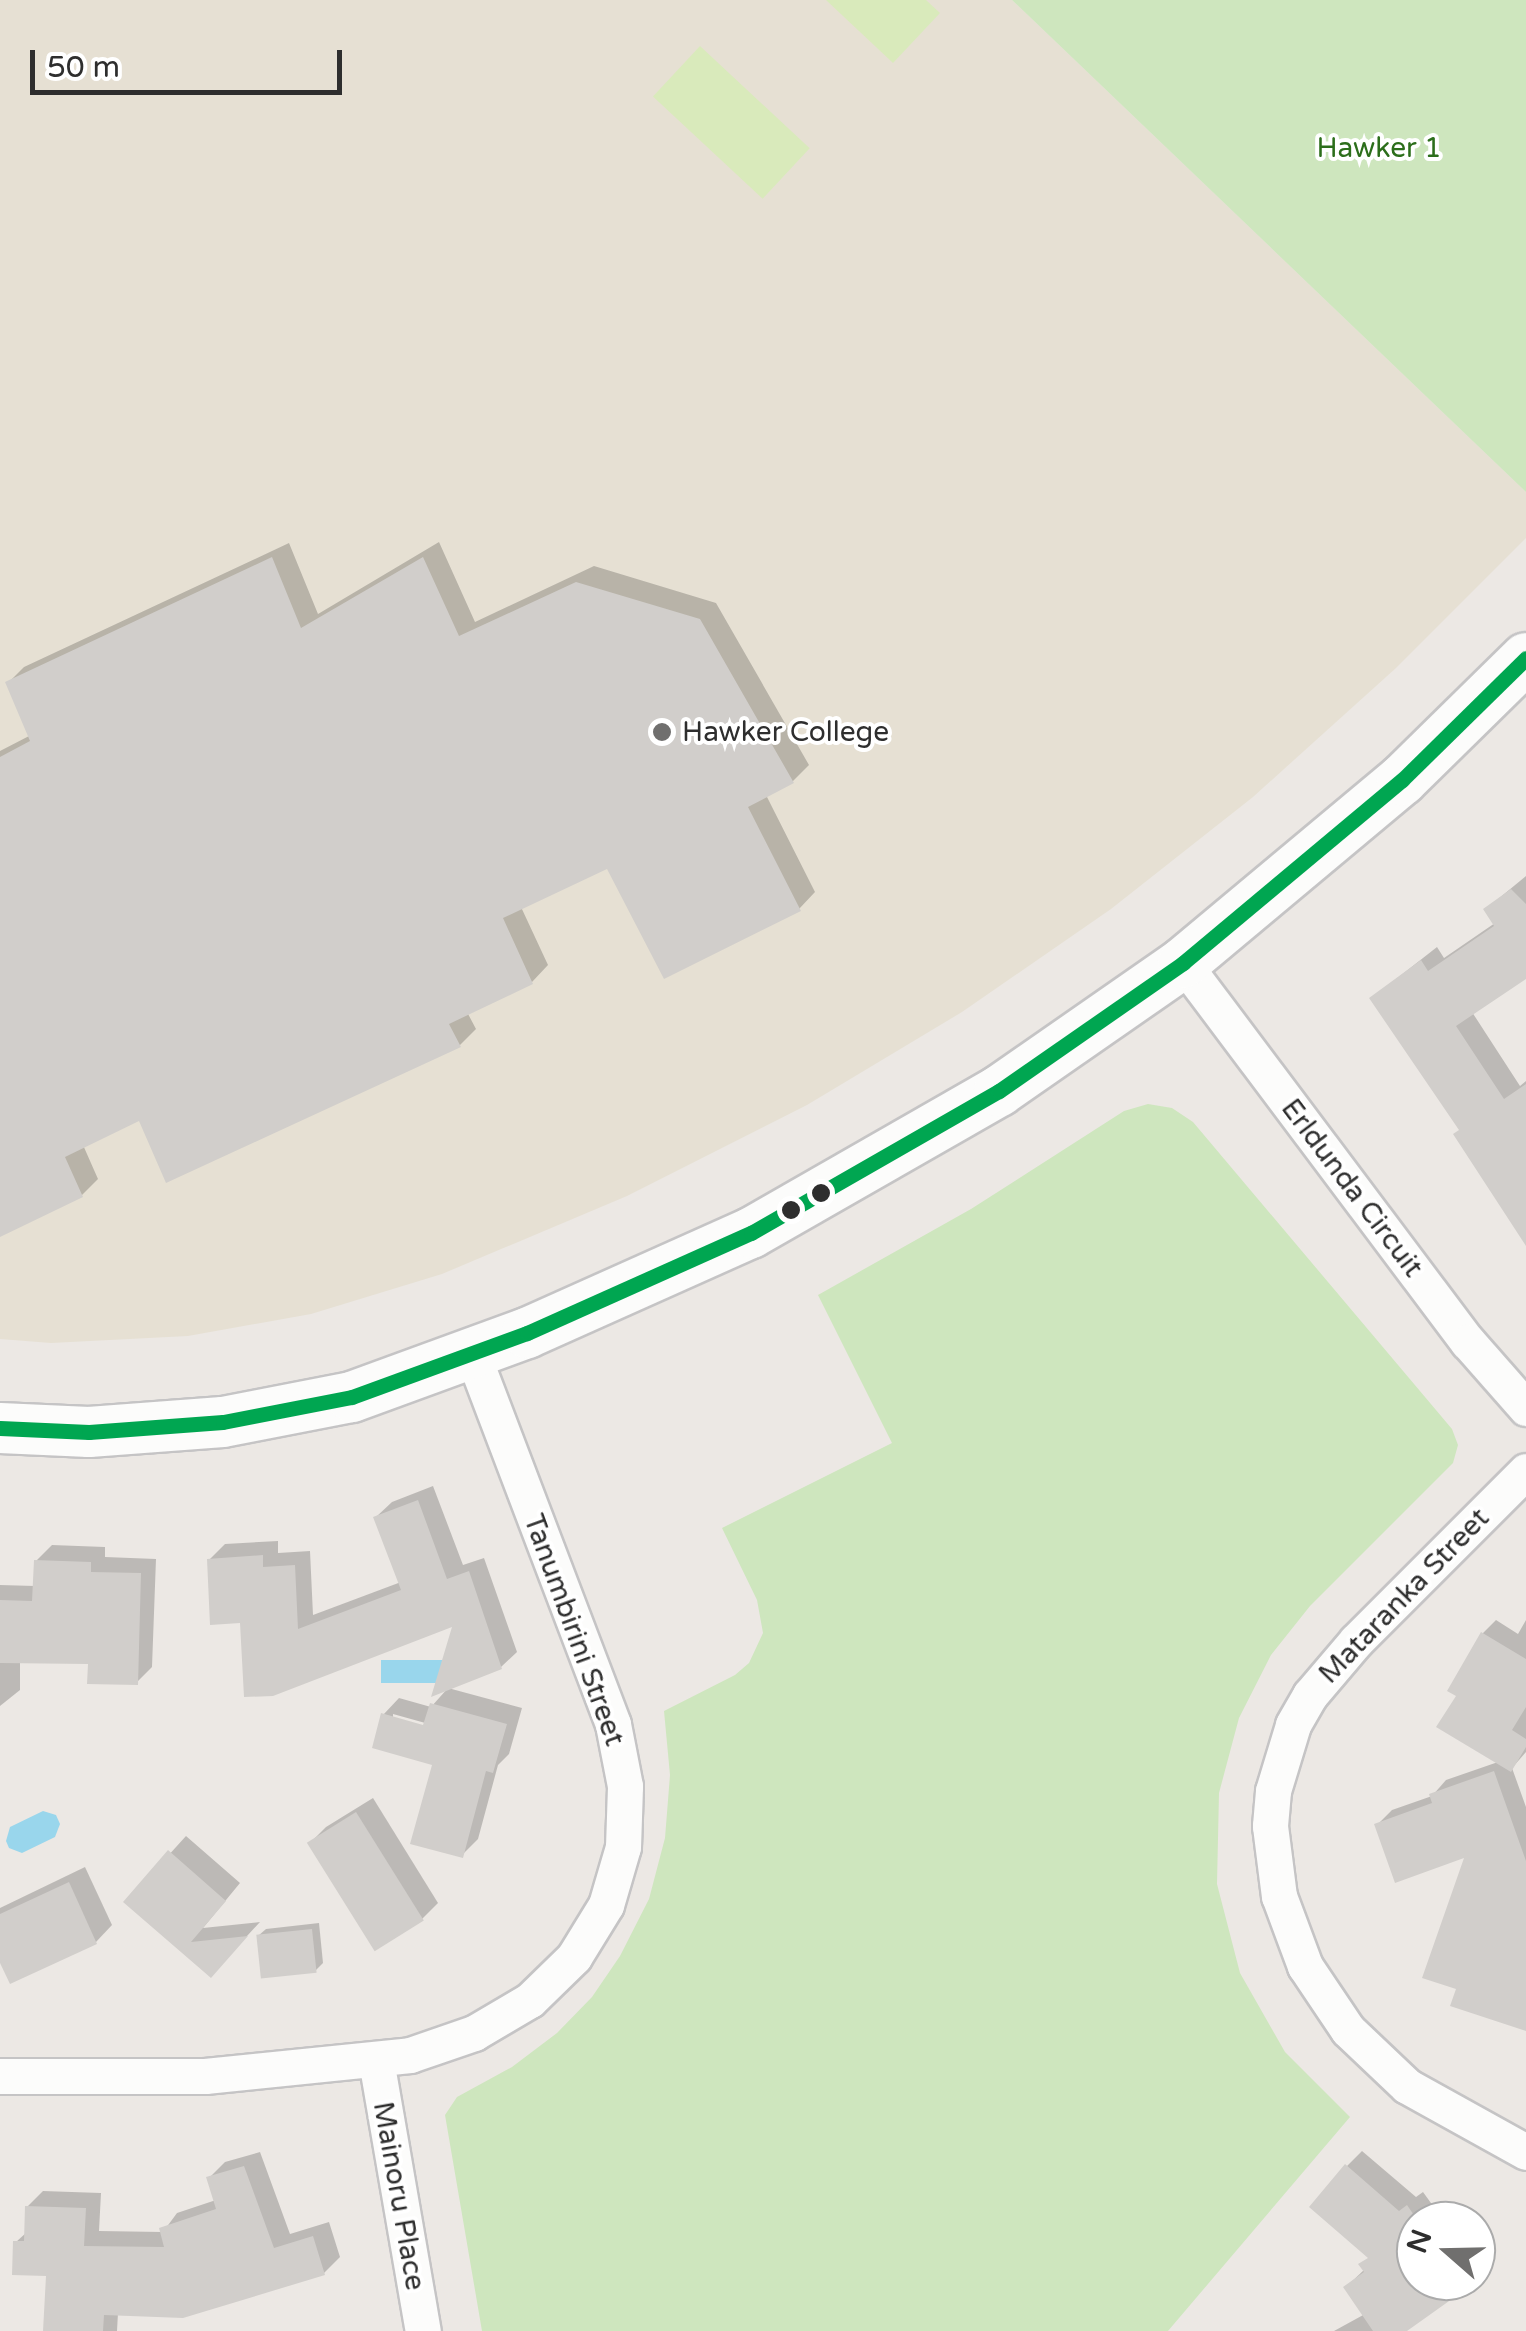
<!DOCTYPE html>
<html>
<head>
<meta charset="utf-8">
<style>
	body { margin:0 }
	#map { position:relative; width:1526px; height:2331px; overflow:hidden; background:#ece8e4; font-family:"Varela Round",sans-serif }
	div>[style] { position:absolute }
	.education>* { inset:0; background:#e6e0d3 }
	.green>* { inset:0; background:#cee6be }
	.pitch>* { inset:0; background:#d9eabb; transform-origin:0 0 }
	.water>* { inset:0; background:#99d6ec; transform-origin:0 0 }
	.shadow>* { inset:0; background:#0003 }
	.building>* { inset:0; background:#d1cecb; transform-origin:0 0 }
	.roads { filter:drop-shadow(2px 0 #c5c4c5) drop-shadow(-2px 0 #c5c4c5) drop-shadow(0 2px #c5c4c5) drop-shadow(0 -2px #c5c4c5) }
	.street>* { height:35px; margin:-17.5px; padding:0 17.5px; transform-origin:17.5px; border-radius:17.5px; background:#fcfcfb }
	.secondary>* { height:50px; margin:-25px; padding:0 25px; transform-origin:25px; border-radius:25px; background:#fcfcfb }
	.bus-1>* { height:15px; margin:-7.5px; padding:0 7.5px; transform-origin:7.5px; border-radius:7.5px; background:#00a651 }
	.dots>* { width:28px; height:28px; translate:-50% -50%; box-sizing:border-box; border:5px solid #fff; border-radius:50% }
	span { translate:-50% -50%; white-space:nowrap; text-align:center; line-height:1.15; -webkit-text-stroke:8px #fff; paint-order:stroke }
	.park-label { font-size:28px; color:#2c6e1b }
	.poi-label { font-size:28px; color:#2e2e2e }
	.left { translate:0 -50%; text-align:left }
	.street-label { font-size:28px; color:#2e2e2e }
	.north { position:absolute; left:1396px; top:2201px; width:100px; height:100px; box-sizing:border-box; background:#fff; border:2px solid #ababab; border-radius:50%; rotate:290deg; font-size:28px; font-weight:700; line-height:40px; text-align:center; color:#2e2e2e }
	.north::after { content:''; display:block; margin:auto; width:35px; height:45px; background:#706f6e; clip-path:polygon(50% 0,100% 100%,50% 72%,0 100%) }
	.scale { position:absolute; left:30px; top:50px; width:312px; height:45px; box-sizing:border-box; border:5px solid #2e2e2e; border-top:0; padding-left:12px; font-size:30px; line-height:35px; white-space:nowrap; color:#2e2e2e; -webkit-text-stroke:8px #fff; paint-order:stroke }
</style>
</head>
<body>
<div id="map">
	<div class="education">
		<i style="clip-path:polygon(0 0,1012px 0,1526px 492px,1526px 538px,1396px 668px,1253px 797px,1111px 909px,962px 1012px,807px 1105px,627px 1196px,442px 1274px,311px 1314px,188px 1336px,51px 1343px,0 1339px)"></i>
	</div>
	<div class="green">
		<i style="clip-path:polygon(1012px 0,1526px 0,1526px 492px)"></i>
		<i style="clip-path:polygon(1148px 1104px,1172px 1108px,1193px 1122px,1452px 1429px,1458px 1445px,1453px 1463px,1310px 1606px,1271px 1655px,1239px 1718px,1219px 1793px,1217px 1884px,1240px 1973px,1285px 2052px,1350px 2117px,1168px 2331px,482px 2331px,445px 2115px,457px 2097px,512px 2067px,557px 2033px,592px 1997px,620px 1956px,649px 1899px,665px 1838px,670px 1775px,664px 1711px,735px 1675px,749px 1663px,763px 1633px,757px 1600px,722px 1528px,892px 1443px,818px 1295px,971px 1209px,1124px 1111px)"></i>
	</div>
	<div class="pitch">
		<i style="clip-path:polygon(826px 0,926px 0,940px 13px,893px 63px)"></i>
		<i style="left:700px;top:46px;width:150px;height:69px;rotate:43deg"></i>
	</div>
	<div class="water">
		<i style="left:381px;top:1660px;width:64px;height:23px"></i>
		<i style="clip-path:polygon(43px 1811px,56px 1815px,60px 1824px,55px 1837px,22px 1853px,9px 1848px,6px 1841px,10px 1827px)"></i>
	</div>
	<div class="shadow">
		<i style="clip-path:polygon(439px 542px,475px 622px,594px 566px,716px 603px,809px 765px,793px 781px,766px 795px,815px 892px,799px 909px,608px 866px,521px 907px,548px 965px,532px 982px,467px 1012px,476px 1029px,460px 1045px,140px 1117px,83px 1145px,98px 1179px,82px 1195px,0 1234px,0 751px,31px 735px,8px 683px,24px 667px,289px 543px,318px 614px)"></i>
		<i style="clip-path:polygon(1526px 876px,1526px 976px,1472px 1012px,1520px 1086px,1526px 1081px,1526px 1203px,1461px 1128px,1372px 998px,1437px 947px,1444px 958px,1495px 923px,1486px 909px)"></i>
		<i style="clip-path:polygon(433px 1486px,463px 1565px,484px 1558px,517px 1652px,501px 1667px,456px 1623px,273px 1693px,242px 1620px,209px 1560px,225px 1544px,278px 1541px,278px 1553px,310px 1551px,313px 1615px,401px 1582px,376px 1517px,392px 1502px)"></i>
		<i style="clip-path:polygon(52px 1545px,105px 1547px,105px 1557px,156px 1559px,152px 1667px,137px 1682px,91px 1662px,20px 1661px,20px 1690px,0 1706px,0 1585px,35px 1586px,36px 1561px)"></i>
		<i style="clip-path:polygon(1496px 1620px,1518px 1634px,1526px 1620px,1526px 1752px,1512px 1768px,1526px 1807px,1526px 2029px,1460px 1987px,1468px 1853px,1377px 1825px,1392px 1810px,1432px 1796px,1446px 1780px,1498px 1762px,1460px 1694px,1483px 1633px)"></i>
		<i style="clip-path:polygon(evenodd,448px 1688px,522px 1708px,509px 1754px,498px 1765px,478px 1839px,462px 1855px,435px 1763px,383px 1715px,399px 1698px,431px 1707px,448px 1688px,393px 1714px,436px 1726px,434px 1731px,393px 1719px,393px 1714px)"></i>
		<i style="clip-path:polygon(373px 1798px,438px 1903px,422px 1919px,310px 1843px,326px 1827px)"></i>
		<i style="clip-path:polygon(186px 1836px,240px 1883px,203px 1928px,260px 1922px,211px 1975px,127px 1901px)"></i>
		<i style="clip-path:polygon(85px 1867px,112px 1925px,96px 1942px,0 1957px,0 1908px)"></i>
		<i style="clip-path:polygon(319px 1923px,323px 1963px,316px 1970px,258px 1936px,266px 1929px)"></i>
		<i style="clip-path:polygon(1362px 2151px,1416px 2197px,1423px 2192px,1444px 2221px,1416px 2221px,1416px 2281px,1473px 2281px,1402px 2331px,1334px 2331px,1365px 2314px,1346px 2287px,1365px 2269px,1370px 2256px,1347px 2166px)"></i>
		<i style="clip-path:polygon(260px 2152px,290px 2234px,329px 2222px,340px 2257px,324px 2273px,118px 2313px,117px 2331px,46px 2331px,48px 2274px,16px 2242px,27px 2232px,27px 2207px,43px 2191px,101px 2193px,99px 2231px,163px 2232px,177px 2213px,216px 2200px,209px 2178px,225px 2162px)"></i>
		<i style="clip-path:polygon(1476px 2252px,1487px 2267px,1476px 2278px)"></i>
	</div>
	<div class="building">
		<i style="clip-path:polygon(272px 557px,301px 628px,423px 557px,459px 636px,576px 582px,700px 619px,794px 783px,748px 807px,801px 911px,664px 979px,607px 869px,503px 918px,533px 984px,449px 1024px,461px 1047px,166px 1183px,139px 1121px,65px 1157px,83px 1197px,0 1237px,0 757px,30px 741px,5px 682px)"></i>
		<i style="clip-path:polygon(1511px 889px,1526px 904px,1526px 979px,1456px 1026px,1504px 1099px,1526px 1084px,1526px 1246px,1453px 1134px,1459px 1130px,1369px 998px,1421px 960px,1428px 971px,1494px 926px,1483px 909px)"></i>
		<i style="clip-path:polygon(418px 1500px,447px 1579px,469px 1571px,502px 1669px,431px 1697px,452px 1627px,273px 1696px,244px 1697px,240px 1623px,210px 1625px,207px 1559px,263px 1555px,263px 1567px,295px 1565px,298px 1629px,401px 1590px,373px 1517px)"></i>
		<i style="clip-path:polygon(34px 1560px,91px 1562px,91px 1572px,141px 1573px,138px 1685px,87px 1684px,88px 1664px,0 1663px,0 1600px,32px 1601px)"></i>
		<i style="clip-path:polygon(1481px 1632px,1526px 1659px,1526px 1707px,1512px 1730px,1526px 1739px,1526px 1747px,1511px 1772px,1436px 1727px,1456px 1696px,1447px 1691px)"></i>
		<i style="clip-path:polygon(430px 1703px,507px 1724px,493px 1773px,486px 1771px,463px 1858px,410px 1844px,432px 1765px,372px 1748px,381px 1713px,423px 1725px)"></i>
		<i style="clip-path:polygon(1494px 1771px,1526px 1861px,1526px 2031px,1450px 2006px,1456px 1989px,1422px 1978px,1464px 1858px,1395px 1883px,1374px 1824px,1432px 1803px,1429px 1794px)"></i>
		<i style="left:356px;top:1812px;width:128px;height:58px;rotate:58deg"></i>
		<i style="clip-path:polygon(168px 1850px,226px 1901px,191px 1942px,248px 1936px,211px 1978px,123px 1902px)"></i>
		<i style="clip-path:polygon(69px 1882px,97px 1944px,10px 1984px,0 1963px,0 1914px)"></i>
		<i style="left:312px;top:1929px;width:44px;height:56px;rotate:84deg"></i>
		<i style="clip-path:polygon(1345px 2164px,1399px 2211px,1407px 2205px,1418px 2221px,1416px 2281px,1460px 2281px,1466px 2289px,1407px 2331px,1373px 2331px,1343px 2287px,1364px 2272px,1358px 2264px,1368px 2258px,1309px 2207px)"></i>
		<i style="clip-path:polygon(244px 2166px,274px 2248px,313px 2236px,325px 2275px,183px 2318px,104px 2315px,103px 2331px,43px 2331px,46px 2276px,12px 2275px,13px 2241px,24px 2241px,25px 2206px,86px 2208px,84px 2246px,164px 2247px,159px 2228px,216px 2209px,206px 2177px)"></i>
	</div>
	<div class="roads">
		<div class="street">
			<i style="left:1183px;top:963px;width:474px;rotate:53.1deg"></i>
			<i style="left:1468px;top:1342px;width:88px;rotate:48.7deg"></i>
			<i style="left:1526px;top:1471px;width:240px;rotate:135deg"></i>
			<i style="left:1356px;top:1641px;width:71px;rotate:130.4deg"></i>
			<i style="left:1310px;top:1695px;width:34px;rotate:120deg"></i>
			<i style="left:1293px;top:1725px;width:69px;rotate:106.9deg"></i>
			<i style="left:1273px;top:1791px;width:35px;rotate:95deg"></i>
			<i style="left:1270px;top:1826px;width:71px;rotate:82.7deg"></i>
			<i style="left:1279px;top:1896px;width:75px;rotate:69.6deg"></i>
			<i style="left:1305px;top:1966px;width:77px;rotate:56.1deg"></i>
			<i style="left:1348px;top:2030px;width:81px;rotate:43.5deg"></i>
			<i style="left:1407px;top:2086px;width:136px;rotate:29deg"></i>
			<i style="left:376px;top:2060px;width:275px;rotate:80.2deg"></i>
			<i style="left:0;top:2076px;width:205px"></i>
			<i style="left:205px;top:2076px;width:206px;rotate:-5.8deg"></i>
			<i style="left:410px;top:2055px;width:68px;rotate:-19deg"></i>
			<i style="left:474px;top:2033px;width:65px;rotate:-30.5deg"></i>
			<i style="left:530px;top:2000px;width:62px;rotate:-44.3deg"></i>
			<i style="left:574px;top:1957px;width:61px;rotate:-58.4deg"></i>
			<i style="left:606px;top:1905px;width:60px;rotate:-73.7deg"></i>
			<i style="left:623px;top:1847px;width:61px;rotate:-88.1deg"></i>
			<i style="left:625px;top:1786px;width:63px;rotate:-101deg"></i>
			<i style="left:613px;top:1724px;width:395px;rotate:-110.8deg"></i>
		</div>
		<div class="secondary">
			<i style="left:0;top:1428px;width:89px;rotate:2.6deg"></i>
			<i style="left:89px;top:1432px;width:134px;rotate:-4.3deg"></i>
			<i style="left:223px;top:1422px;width:131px;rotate:-11deg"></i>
			<i style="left:352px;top:1397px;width:186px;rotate:-20.1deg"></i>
			<i style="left:527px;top:1333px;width:245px;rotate:-24.1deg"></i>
			<i style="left:751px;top:1233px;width:286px;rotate:-29.8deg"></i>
			<i style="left:999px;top:1091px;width:224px;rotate:-34.8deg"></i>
			<i style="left:1183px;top:963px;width:285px;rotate:-39.9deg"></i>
			<i style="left:1402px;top:780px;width:174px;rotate:-44.5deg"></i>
		</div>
	</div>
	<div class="bus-1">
		<i style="left:0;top:1428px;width:89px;rotate:2.6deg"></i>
		<i style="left:89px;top:1432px;width:134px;rotate:-4.3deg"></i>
		<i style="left:223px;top:1422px;width:131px;rotate:-11deg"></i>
		<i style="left:352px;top:1397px;width:186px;rotate:-20.1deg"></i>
		<i style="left:527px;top:1333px;width:245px;rotate:-24.1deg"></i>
		<i style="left:751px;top:1233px;width:286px;rotate:-29.8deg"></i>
		<i style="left:999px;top:1091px;width:224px;rotate:-34.8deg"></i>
		<i style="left:1183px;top:963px;width:285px;rotate:-39.9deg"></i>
		<i style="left:1402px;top:780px;width:174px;rotate:-44.5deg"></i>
	</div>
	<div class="dots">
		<i style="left:662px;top:732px;background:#706f6e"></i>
		<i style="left:821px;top:1193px;background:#2e2e2e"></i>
		<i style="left:791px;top:1210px;background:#2e2e2e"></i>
	</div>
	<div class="park-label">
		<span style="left:1379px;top:148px">Hawker 1</span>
	</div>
	<div class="poi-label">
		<span class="left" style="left:682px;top:732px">Hawker College</span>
	</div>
	<div class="street-label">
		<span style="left:1352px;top:1188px;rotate:53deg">Erldunda Circuit</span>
		<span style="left:1404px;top:1596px;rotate:-46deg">Mataranka Street</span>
		<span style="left:574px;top:1630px;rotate:70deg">Tanumbirini Street</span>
		<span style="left:399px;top:2196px;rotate:80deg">Mainoru Place</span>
	</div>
	<div class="north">N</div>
	<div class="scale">50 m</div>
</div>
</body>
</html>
